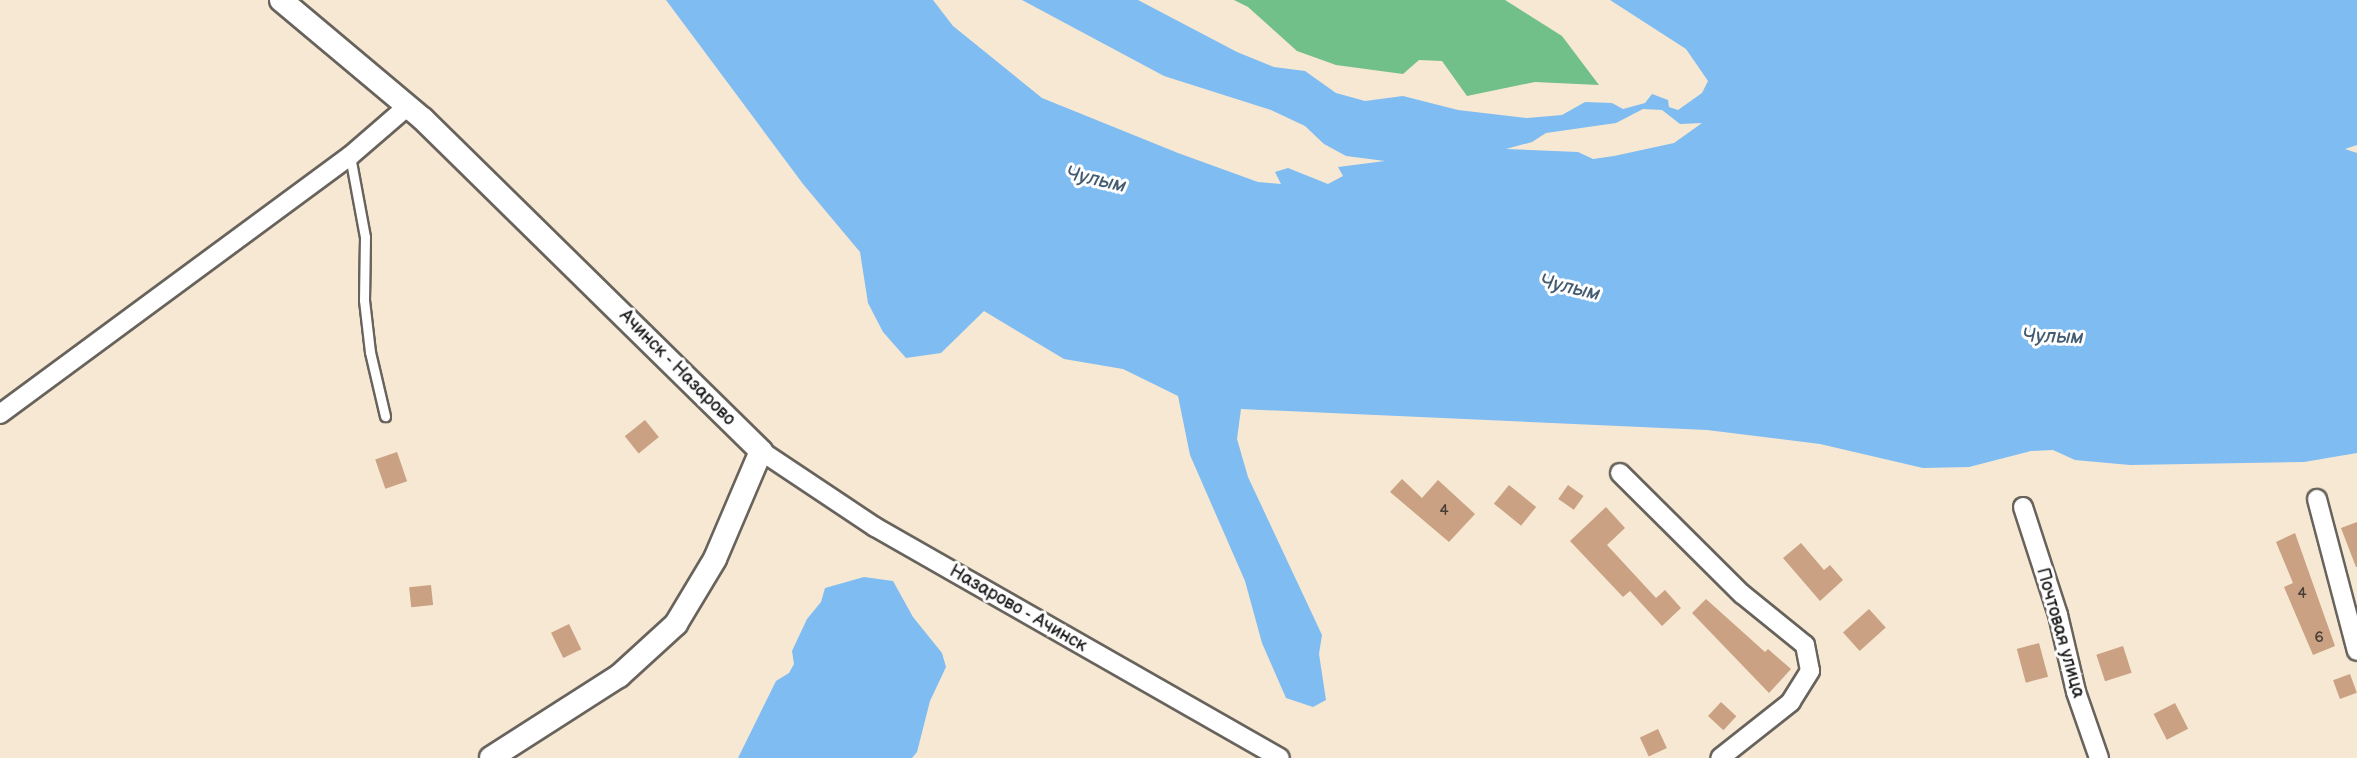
<!DOCTYPE html>
<html>
<head>
<meta charset="utf-8">
<style>
	body { margin:0 }
	#map { position:relative; width:2357px; height:758px; overflow:hidden; background:#f6e8d3; font-family:"Balsamiq Sans",sans-serif }
	div>[style] { position:absolute }
	.forest>* { inset:0; background:#71bf89 }
	.water>* { inset:0; background:#7fbcf2 }
	.building>* { inset:0; background:#caa182; transform-origin:0 0 }
	.roads { filter:drop-shadow(2px 0 #68635c) drop-shadow(-2px 0 #68635c) drop-shadow(0 2px #68635c) drop-shadow(0 -2px #68635c) }
	.service>* { height:9px; margin:-4.5px; padding:0 4.5px; transform-origin:4.5px; border-radius:4.5px; background:#fff }
	.minor>* { height:18px; margin:-9px; padding:0 9px; transform-origin:9px; border-radius:9px; background:#fff }
	.tertiary>* { height:22px; margin:-11px; padding:0 11px; transform-origin:11px; border-radius:11px; background:#fff }
	span { translate:-50% -50%; white-space:nowrap; text-align:center; line-height:1.15; -webkit-text-stroke:6px #fff; paint-order:stroke }
	.number-label { font-size:15px; color:#483d36 }
	.number-label span { -webkit-text-stroke-width:0 }
	.street-label { font-size:18px; color:#1c1c1c }
	.water-label { font-size:20px; color:#445c72; font-style:italic }
</style>
</head>
<body>
<div id="map">
	<div class="forest">
		<i style="clip-path:polygon(1234px 0,1505px 0,1562px 36px,1599px 85px,1535px 82px,1467px 96px,1442px 61px,1419px 60px,1403px 74px,1336px 65px,1297px 51px,1248px 7px)"></i>
	</div>
	<div class="water">
		<i style="clip-path:polygon(evenodd,666px 0,933px 0,953px 26px,1042px 98px,1178px 153px,1258px 182px,1281px 184px,1275px 172px,1288px 168px,1328px 184px,1343px 176px,1338px 167px,1385px 161px,1346px 156px,1324px 144px,1305px 126px,1271px 110px,1164px 76px,1022px 0,1138px 0,1237px 52px,1274px 67px,1305px 71px,1336px 93px,1365px 101px,1403px 96px,1458px 110px,1527px 118px,1562px 115px,1585px 102px,1612px 103px,1623px 109px,1645px 103px,1652px 94px,1668px 100px,1669px 107px,1678px 110px,1702px 93px,1708px 81px,1686px 49px,1610px 0,2357px 0,2357px 145px,2345px 149px,2357px 153px,2357px 453px,2304px 462px,2130px 465px,2075px 460px,2053px 450px,2031px 451px,1969px 467px,1923px 468px,1820px 444px,1707px 430px,1241px 409px,1237px 439px,1248px 477px,1322px 635px,1319px 654px,1326px 700px,1313px 707px,1286px 698px,1262px 643px,1245px 581px,1190px 455px,1178px 396px,1123px 369px,1064px 359px,984px 311px,941px 353px,906px 358px,883px 332px,868px 303px,860px 252px,803px 184px,666px 0,1643px 109px,1662px 110px,1680px 124px,1702px 123px,1674px 143px,1614px 156px,1593px 159px,1578px 152px,1506px 149px,1532px 142px,1546px 133px,1616px 123px,1643px 109px)"></i>
		<i style="clip-path:polygon(864px 577px,893px 581px,913px 617px,942px 653px,946px 667px,930px 701px,917px 752px,912px 758px,738px 758px,776px 681px,789px 673px,794px 664px,792px 651px,807px 619px,821px 602px,825px 588px)"></i>
	</div>
	<div class="building">
		<i style="left:645px;top:420px;width:22px;height:26px;rotate:51deg"></i>
		<i style="left:397px;top:452px;width:31px;height:23px;rotate:71deg"></i>
		<i style="clip-path:polygon(1402px 479px,1422px 498px,1438px 480px,1475px 514px,1449px 542px,1390px 492px)"></i>
		<i style="left:1509px;top:485px;width:35px;height:24px;rotate:39deg"></i>
		<i style="left:1568px;top:485px;width:19px;height:17px;rotate:35deg"></i>
		<i style="clip-path:polygon(1606px 507px,1625px 528px,1607px 545px,1656px 598px,1665px 590px,1681px 608px,1662px 626px,1630px 591px,1623px 597px,1570px 541px)"></i>
		<i style="clip-path:polygon(2357px 522px,2357px 567px,2356px 567px,2341px 528px)"></i>
		<i style="clip-path:polygon(2295px 533px,2335px 646px,2313px 655px,2284px 587px,2293px 583px,2276px 542px)"></i>
		<i style="clip-path:polygon(1801px 543px,1824px 570px,1830px 565px,1843px 580px,1820px 601px,1783px 558px)"></i>
		<i style="left:431px;top:585px;width:20px;height:22px;rotate:84deg"></i>
		<i style="clip-path:polygon(1706px 599px,1765px 652px,1768px 649px,1791px 669px,1769px 693px,1692px 613px)"></i>
		<i style="left:1869px;top:609px;width:25px;height:35px;rotate:48deg"></i>
		<i style="left:569px;top:624px;width:28px;height:20px;rotate:64deg"></i>
		<i style="left:2039px;top:643px;width:35px;height:23px;rotate:75deg"></i>
		<i style="left:2123px;top:646px;width:28px;height:28px;rotate:72deg"></i>
		<i style="left:2350px;top:674px;width:20px;height:18px;rotate:70deg"></i>
		<i style="left:1721px;top:702px;width:21px;height:19px;rotate:43deg"></i>
		<i style="left:2175px;top:703px;width:29px;height:24px;rotate:63deg"></i>
		<i style="left:1658px;top:729px;width:21px;height:20px;rotate:65deg"></i>
	</div>
	<div class="roads">
		<div class="service">
			<i style="left:350px;top:156px;width:82px;rotate:79.5deg"></i>
			<i style="left:365px;top:237px;width:63px;rotate:90.9deg"></i>
			<i style="left:364px;top:300px;width:52px;rotate:83.4deg"></i>
			<i style="left:370px;top:352px;width:66px;rotate:76.8deg"></i>
		</div>
		<div class="minor">
			<i style="left:0;top:414px;width:435px;rotate:-36.4deg"></i>
			<i style="left:350px;top:156px;width:77px;rotate:-40.8deg"></i>
			<i style="left:761px;top:451px;width:137px;rotate:33.7deg"></i>
			<i style="left:875px;top:527px;width:466px;rotate:29.7deg"></i>
			<i style="left:1620px;top:473px;width:172px;rotate:44.8deg"></i>
			<i style="left:1742px;top:594px;width:81px;rotate:39deg"></i>
			<i style="left:1805px;top:645px;width:26px;rotate:79deg"></i>
			<i style="left:1810px;top:671px;width:36px;rotate:122deg"></i>
			<i style="left:1791px;top:702px;width:90px;rotate:141.7deg"></i>
			<i style="left:2317px;top:499px;width:157px;rotate:75.3deg"></i>
			<i style="left:2023px;top:507px;width:114px;rotate:72deg"></i>
			<i style="left:2058px;top:615px;width:79px;rotate:76.8deg"></i>
			<i style="left:2076px;top:692px;width:70px;rotate:70.8deg"></i>
		</div>
		<div class="tertiary">
			<i style="left:281px;top:0;width:185px;rotate:40deg"></i>
			<i style="left:423px;top:119px;width:474px;rotate:44.5deg"></i>
			<i style="left:761px;top:451px;width:117px;rotate:113.1deg"></i>
			<i style="left:715px;top:559px;width:76px;rotate:121deg"></i>
			<i style="left:676px;top:624px;width:77px;rotate:137.6deg"></i>
			<i style="left:619px;top:676px;width:152px;rotate:147.4deg"></i>
		</div>
	</div>
	<div class="number-label">
		<span style="left:1444px;top:511px">4</span>
		<span style="left:2302px;top:594px">4</span>
		<span style="left:2319px;top:638px">6</span>
	</div>
	<div class="street-label">
		<span style="left:677px;top:368px;rotate:45deg">Ачинск - Назарово</span>
		<span style="left:1018px;top:609px;rotate:30deg">Назарово - Ачинск</span>
		<span style="left:2060px;top:633px;rotate:74deg">Почтовая улица</span>
	</div>
	<div class="water-label">
		<span style="left:1096px;top:180px;rotate:13deg">Чулым</span>
		<span style="left:1570px;top:288px;rotate:13deg">Чулым</span>
		<span style="left:2053px;top:337px;rotate:2deg">Чулым</span>
	</div>
</div>
</body>
</html>
